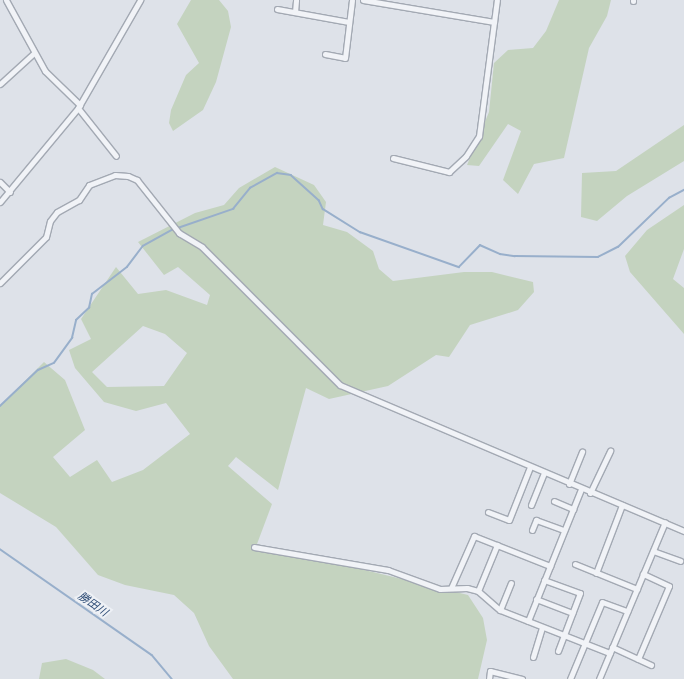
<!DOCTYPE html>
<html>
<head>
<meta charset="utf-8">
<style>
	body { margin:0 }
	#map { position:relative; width:684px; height:679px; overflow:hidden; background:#dee2e9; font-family:Inter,"Noto Sans JP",sans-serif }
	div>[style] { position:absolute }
	.green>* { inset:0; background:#c4d3bf }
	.stream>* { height:1.5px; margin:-0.75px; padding:0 0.75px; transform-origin:0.75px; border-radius:0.75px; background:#98afcb }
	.roads { filter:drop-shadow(1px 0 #a3a9b3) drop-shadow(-1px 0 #a3a9b3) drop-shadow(0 1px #a3a9b3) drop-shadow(0 -1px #a3a9b3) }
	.minor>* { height:5px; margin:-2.5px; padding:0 2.5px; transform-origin:2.5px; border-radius:2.5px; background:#f1f3f7 }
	span { translate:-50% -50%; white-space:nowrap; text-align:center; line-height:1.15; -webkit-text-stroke:4px #eef1f6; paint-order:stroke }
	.water-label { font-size:11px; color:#2f4d76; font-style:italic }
</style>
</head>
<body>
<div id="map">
	<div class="green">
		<i style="clip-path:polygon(191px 0,219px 0,228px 11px,231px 27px,216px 82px,203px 110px,173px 131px,169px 123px,171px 110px,186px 75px,199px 63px,177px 24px)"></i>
		<i style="clip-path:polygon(559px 0,611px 0,607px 16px,589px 48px,564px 158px,534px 164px,518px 194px,503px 180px,521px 131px,508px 124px,479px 166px,467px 165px,489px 112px,494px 63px,508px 50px,533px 48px,546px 31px)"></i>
		<i style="clip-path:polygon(684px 125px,684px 161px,627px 196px,597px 221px,581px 217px,582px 173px,616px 171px)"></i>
		<i style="clip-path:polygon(evenodd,275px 167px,314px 185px,326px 202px,323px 225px,347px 232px,373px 251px,379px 269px,393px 281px,464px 272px,492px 272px,533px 282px,534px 292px,518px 310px,470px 325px,449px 357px,436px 355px,388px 386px,329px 399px,306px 388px,278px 490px,236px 457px,228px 466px,272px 504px,257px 544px,468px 595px,483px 618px,487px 640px,478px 679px,233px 679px,209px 646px,194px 613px,174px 595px,125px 585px,98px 575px,56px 527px,0 493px,0 406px,44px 362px,65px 380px,85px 430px,53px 457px,70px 477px,97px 460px,112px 482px,143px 470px,190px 434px,166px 403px,136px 411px,104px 402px,75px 368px,69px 350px,91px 339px,81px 319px,116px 267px,138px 294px,166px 290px,207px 305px,210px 295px,178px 267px,164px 275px,138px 242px,195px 213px,224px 205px,239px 188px,275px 167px,143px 326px,165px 334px,187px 353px,164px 386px,107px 387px,92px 372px,143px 326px)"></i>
		<i style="clip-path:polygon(684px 205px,684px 249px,673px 279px,684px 288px,684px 334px,630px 272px,625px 256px,647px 230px)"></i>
		<i style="clip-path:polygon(66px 659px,93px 670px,105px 679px,39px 679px,42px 663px)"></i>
	</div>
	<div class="stream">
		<i style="left:0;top:406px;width:52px;rotate:-43.5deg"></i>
		<i style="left:38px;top:370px;width:17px;rotate:-24deg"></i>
		<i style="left:54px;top:363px;width:31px;rotate:-54deg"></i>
		<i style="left:72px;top:338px;width:18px;rotate:-77deg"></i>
		<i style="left:76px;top:320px;width:18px;rotate:-43deg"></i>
		<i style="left:89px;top:308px;width:14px;rotate:-78deg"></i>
		<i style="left:92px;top:294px;width:44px;rotate:-37.6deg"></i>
		<i style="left:127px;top:267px;width:26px;rotate:-53deg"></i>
		<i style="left:143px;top:246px;width:33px;rotate:-29deg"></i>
		<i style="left:172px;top:230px;width:65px;rotate:-19deg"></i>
		<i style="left:233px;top:209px;width:27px;rotate:-51deg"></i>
		<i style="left:250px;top:188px;width:31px;rotate:-29deg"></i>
		<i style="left:277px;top:173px;width:14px;rotate:8deg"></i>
		<i style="left:291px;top:175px;width:38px;rotate:42deg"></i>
		<i style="left:319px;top:200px;width:10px;rotate:66deg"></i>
		<i style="left:323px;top:209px;width:44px;rotate:31.9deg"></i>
		<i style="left:360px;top:232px;width:105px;rotate:19.5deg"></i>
		<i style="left:459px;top:267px;width:30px;rotate:-46deg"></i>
		<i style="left:480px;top:245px;width:22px;rotate:24deg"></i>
		<i style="left:500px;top:254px;width:15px;rotate:8deg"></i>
		<i style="left:515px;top:256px;width:83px;rotate:0.7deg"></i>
		<i style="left:598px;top:257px;width:22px;rotate:-27deg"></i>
		<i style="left:618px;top:247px;width:71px;rotate:-43.9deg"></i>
		<i style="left:669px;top:198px;width:17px;rotate:-28deg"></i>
		<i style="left:0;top:549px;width:185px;rotate:34.9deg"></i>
		<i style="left:152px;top:655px;width:31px;rotate:50deg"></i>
	</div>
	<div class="roads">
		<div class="minor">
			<i style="left:6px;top:0;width:81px;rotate:61.2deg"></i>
			<i style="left:45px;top:71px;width:49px;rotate:44.2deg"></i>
			<i style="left:363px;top:0;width:133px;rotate:9.5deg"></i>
			<i style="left:633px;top:1px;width:1px;rotate:-90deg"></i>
			<i style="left:277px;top:9px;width:73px;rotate:10.2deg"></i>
			<i style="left:295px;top:12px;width:12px;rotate:-85deg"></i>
			<i style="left:325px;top:54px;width:20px;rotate:11deg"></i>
			<i style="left:345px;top:58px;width:58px;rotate:-83.1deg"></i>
			<i style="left:0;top:84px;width:46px;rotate:-42.4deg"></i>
			<i style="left:78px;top:108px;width:61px;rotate:51.6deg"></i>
			<i style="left:393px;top:158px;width:58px;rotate:14deg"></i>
			<i style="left:449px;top:172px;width:23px;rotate:-43deg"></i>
			<i style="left:466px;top:156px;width:24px;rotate:-57deg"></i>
			<i style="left:479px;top:136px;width:137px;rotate:-82.5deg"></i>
			<i style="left:0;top:182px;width:14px;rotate:45deg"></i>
			<i style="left:0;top:202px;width:122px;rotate:-50.3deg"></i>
			<i style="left:78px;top:108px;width:125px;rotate:-60.1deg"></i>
			<i style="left:0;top:283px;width:65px;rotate:-45deg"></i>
			<i style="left:46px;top:237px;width:16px;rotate:-76deg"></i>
			<i style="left:50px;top:221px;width:11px;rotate:-52deg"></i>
			<i style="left:57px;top:212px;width:25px;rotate:-29deg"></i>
			<i style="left:79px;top:200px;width:18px;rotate:-56deg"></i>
			<i style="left:89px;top:185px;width:28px;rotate:-21deg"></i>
			<i style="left:115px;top:175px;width:13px;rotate:4deg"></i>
			<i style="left:128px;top:176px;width:10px;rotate:24deg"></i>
			<i style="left:137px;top:180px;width:68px;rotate:51.6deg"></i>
			<i style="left:179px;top:233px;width:27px;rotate:31deg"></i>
			<i style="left:202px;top:247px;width:195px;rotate:45deg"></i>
			<i style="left:340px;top:385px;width:374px;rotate:23deg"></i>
			<i style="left:569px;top:484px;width:35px;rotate:-68deg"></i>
			<i style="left:590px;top:493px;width:47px;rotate:-64.5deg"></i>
			<i style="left:554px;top:501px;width:21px;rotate:23deg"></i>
			<i style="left:531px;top:505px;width:35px;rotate:-68deg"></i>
			<i style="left:488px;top:512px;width:22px;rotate:21deg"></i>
			<i style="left:509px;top:520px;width:57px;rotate:-68.4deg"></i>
			<i style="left:532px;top:530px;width:11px;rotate:-68deg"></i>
			<i style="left:536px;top:520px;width:30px;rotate:20deg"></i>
			<i style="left:254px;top:547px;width:136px;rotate:9.7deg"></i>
			<i style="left:388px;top:570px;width:55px;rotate:20.1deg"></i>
			<i style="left:440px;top:589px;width:27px;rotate:-2deg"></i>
			<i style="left:467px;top:588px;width:11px;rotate:15deg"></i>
			<i style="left:478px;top:591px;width:29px;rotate:41deg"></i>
			<i style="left:500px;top:610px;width:118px;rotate:21.4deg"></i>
			<i style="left:653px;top:551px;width:29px;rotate:20deg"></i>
			<i style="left:575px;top:564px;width:67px;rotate:22deg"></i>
			<i style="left:596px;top:573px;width:73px;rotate:-69.1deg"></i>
			<i style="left:544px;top:580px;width:38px;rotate:20deg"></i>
			<i style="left:580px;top:593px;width:62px;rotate:110.8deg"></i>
			<i style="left:451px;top:588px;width:57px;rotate:-66.1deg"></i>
			<i style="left:474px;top:536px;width:82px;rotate:21.5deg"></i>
			<i style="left:478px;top:591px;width:50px;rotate:-67.6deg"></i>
			<i style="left:536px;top:599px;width:39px;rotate:21deg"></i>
			<i style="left:500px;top:610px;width:29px;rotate:-68deg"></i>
			<i style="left:528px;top:621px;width:142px;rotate:-68.1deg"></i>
			<i style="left:612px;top:647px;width:43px;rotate:24.8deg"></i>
			<i style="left:533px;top:657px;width:31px;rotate:-73deg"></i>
			<i style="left:638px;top:659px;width:79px;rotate:-67deg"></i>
			<i style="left:669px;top:586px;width:29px;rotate:-155deg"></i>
			<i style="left:489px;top:679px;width:8px;rotate:-83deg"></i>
			<i style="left:490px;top:671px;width:33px;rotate:14deg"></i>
			<i style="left:570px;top:679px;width:83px;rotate:-67.4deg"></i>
			<i style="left:602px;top:602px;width:27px;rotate:20deg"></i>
			<i style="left:599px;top:679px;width:170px;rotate:-67.2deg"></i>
		</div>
	</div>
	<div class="water-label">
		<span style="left:93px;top:604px;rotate:35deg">勝田川</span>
	</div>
</div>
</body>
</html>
